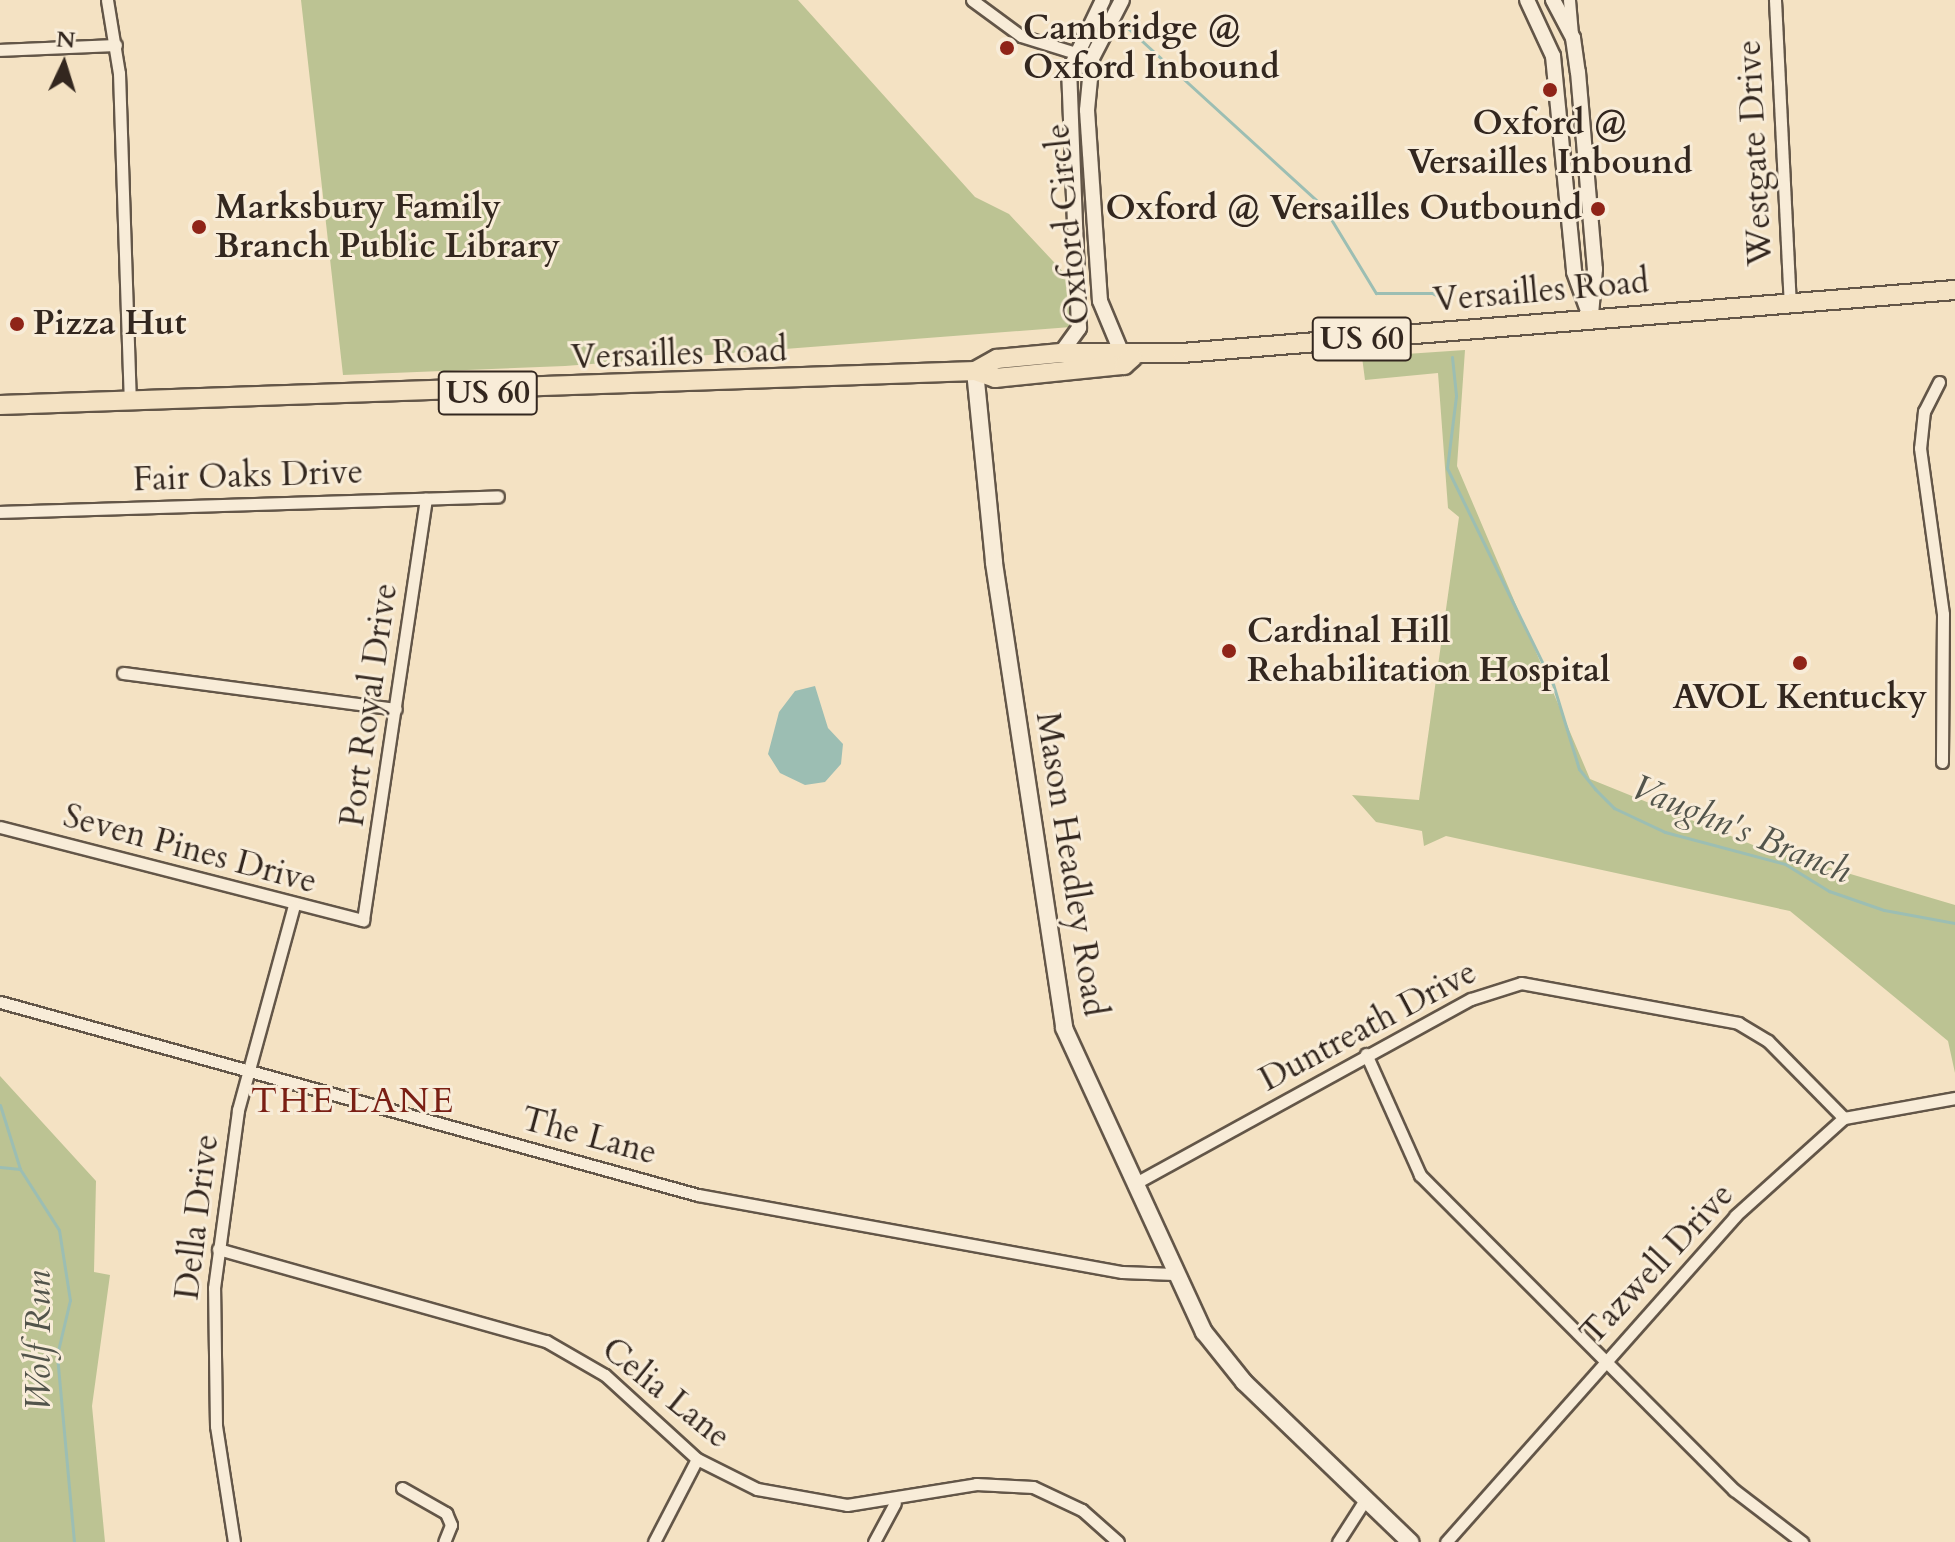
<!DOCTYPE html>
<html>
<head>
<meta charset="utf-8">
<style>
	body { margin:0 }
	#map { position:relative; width:1955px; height:1542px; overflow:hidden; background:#f4e2c3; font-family:Cardo,serif }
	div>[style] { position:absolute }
	.green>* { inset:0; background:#bcc393 }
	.water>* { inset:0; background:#9cbeb3 }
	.stream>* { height:3px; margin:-1.5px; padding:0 1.5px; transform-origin:1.5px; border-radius:1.5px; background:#9cbeb3 }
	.roads { filter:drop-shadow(2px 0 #635648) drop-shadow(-2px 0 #635648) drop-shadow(0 2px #635648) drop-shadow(0 -2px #635648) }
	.minor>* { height:11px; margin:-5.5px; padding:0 5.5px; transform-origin:5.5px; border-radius:5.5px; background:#f8ecd8 }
	.tertiary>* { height:14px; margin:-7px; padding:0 7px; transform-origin:7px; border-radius:7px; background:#f8ecd8 }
	.secondary>* { height:16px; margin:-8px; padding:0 8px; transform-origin:8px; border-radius:8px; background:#f8ecd8 }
	.primary>* { height:18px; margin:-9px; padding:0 9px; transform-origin:9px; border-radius:9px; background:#f4e2c3 }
	.dots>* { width:22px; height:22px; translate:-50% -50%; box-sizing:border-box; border:4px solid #f8ecd8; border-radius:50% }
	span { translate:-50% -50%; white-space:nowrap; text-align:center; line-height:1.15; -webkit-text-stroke:6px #f8ecd8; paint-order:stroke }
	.shield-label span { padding:2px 6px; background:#f8ecd8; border:2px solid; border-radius:6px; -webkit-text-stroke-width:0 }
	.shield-label { font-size:32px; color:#33271f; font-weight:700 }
	.poi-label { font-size:34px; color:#33271f; font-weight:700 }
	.left { translate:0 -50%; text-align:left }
	.right { translate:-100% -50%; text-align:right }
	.street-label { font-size:34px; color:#33271f }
	.water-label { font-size:36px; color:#52544b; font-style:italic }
	.neighbourhood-label { font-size:36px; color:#7a1f14; letter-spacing:2px }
	.north { position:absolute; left:24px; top:24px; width:80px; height:80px; -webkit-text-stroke:6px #f8ecd8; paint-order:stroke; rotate:4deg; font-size:22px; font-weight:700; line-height:32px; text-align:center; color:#33271f }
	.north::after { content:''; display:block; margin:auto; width:28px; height:36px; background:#33271f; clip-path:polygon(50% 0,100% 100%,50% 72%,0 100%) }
</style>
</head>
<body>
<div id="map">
	<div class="green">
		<i style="clip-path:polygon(301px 0,798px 0,975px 197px,1009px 214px,1066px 275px,1071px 327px,565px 366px,343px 375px)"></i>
		<i style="clip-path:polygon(1465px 350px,1457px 466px,1590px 779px,1753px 845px,1955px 905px,1955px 1073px,1948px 1041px,1790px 911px,1446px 836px,1424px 846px,1422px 831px,1376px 822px,1352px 795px,1419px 800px,1459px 517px,1448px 508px,1438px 373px,1365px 380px,1362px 357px)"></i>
		<i style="clip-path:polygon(0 1076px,96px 1181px,94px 1272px,110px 1275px,92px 1406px,105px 1542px,0 1542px)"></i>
	</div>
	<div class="water">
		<i style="clip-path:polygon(815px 686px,828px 728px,843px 744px,841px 764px,825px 782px,805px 785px,780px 773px,768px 754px,779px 712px,795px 691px)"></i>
	</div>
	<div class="stream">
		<i style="left:1119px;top:20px;width:276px;rotate:42.4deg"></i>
		<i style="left:1323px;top:206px;width:102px;rotate:58.7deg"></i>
		<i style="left:1376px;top:293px;width:56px"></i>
		<i style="left:1432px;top:293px;width:17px;rotate:28deg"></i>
		<i style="left:1452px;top:357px;width:39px;rotate:84deg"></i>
		<i style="left:1456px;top:396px;width:73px;rotate:97.1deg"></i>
		<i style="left:1447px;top:468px;width:241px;rotate:63.9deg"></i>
		<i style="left:1553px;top:684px;width:89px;rotate:73deg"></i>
		<i style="left:1579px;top:769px;width:26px;rotate:51deg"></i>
		<i style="left:1595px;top:789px;width:27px;rotate:45deg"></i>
		<i style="left:1614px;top:808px;width:56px;rotate:25.2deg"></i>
		<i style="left:1665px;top:832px;width:124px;rotate:14.9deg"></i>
		<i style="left:1785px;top:864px;width:52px;rotate:31.5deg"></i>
		<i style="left:1829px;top:891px;width:58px;rotate:19.1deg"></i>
		<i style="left:1884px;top:910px;width:72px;rotate:10.4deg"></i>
		<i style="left:0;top:1105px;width:67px;rotate:72.6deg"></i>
		<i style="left:20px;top:1169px;width:72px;rotate:57.4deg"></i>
		<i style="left:59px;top:1230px;width:71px;rotate:81.1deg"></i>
		<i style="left:70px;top:1300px;width:57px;rotate:103.3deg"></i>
		<i style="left:57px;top:1355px;width:188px;rotate:84.8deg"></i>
		<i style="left:0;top:1167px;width:20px;rotate:6deg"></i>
	</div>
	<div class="roads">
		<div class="minor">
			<i style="left:107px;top:0;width:74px;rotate:80.7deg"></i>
			<i style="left:119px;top:73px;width:329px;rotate:88.1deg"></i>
			<i style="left:972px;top:0;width:61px;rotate:36.3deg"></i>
			<i style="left:1021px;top:36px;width:74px;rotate:17.2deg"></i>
			<i style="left:1569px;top:0;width:33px;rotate:85deg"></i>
			<i style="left:1775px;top:0;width:303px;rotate:87.2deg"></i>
			<i style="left:0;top:50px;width:116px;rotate:-2.5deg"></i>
			<i style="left:1939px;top:382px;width:33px;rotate:117deg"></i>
			<i style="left:1924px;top:411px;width:37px;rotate:96deg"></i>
			<i style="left:1920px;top:448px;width:168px;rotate:82.1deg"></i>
			<i style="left:1943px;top:614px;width:148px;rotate:90.4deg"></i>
			<i style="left:0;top:512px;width:498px;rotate:-1.8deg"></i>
			<i style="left:123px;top:673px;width:275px;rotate:7.5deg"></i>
			<i style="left:0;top:827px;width:375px;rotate:14.4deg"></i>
			<i style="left:363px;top:920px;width:426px;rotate:-81.5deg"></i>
			<i style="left:0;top:1002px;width:724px;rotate:15.46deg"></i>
			<i style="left:698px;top:1195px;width:431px;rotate:10.3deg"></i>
			<i style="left:1122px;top:1272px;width:52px;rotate:2.2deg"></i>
			<i style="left:1366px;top:1054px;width:133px;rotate:65.9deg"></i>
			<i style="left:1420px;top:1175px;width:445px;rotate:45.1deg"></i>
			<i style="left:1734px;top:1490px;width:86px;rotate:37.4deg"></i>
			<i style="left:1134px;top:1184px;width:384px;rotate:-28.8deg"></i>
			<i style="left:1471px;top:999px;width:52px;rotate:-17.7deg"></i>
			<i style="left:1521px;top:983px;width:221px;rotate:10.4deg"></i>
			<i style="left:1738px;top:1023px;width:35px;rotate:31deg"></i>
			<i style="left:1768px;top:1041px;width:108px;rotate:45.4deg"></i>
			<i style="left:218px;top:1249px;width:341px;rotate:15.7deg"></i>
			<i style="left:546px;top:1341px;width:68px;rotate:30deg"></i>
			<i style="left:605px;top:1375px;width:125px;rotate:42.4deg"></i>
			<i style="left:697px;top:1459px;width:67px;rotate:26.6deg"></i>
			<i style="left:757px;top:1489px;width:91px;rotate:10.1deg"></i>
			<i style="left:847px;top:1505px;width:131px;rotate:-9.2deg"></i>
			<i style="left:976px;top:1484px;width:57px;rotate:3deg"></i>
			<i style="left:1033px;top:1487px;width:54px;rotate:25.1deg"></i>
			<i style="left:1082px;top:1510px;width:48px;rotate:41.6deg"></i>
			<i style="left:402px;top:1488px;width:51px;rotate:29.6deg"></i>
			<i style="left:446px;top:1513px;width:13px;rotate:67deg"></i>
			<i style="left:451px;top:1525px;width:18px;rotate:112deg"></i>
			<i style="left:234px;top:1542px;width:117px;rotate:-98.8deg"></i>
			<i style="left:216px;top:1426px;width:138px;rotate:-90.8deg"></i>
			<i style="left:214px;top:1288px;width:180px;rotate:-82.3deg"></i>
			<i style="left:238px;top:1110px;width:213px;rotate:-74.7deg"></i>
			<i style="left:654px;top:1542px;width:93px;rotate:-62.6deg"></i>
			<i style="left:874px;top:1542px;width:44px;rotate:-61.7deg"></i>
			<i style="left:1338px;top:1542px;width:50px;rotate:-57.3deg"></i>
			<i style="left:1446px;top:1542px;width:436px;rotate:-48.4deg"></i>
			<i style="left:1735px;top:1216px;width:147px;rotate:-42deg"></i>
			<i style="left:1844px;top:1118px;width:113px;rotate:-10.2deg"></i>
		</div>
		<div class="tertiary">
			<i style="left:1527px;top:0;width:62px;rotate:65.1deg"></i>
			<i style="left:1553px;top:56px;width:217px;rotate:84.4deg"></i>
			<i style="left:1574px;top:272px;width:50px;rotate:70.1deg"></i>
			<i style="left:1553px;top:0;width:43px;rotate:62.2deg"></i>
			<i style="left:1573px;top:38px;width:34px;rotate:82deg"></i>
			<i style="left:1578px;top:72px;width:198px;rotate:85.1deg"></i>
			<i style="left:1595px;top:269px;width:46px;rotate:95deg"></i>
			<i style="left:1120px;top:349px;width:52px;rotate:-112.6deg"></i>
			<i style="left:1100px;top:301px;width:191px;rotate:-93.9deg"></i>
			<i style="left:1087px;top:110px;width:52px;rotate:-84.5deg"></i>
			<i style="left:1092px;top:58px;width:65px;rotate:-62.7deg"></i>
			<i style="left:1061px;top:353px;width:31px;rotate:-54deg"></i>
			<i style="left:1079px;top:328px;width:257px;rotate:-92.2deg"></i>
			<i style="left:1069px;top:71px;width:79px;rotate:-64.4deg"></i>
		</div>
		<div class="secondary">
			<i style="left:975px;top:371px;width:193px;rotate:84.3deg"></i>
			<i style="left:994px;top:563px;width:470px;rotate:81.4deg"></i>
			<i style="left:1064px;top:1028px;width:335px;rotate:65.3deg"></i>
			<i style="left:1204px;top:1332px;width:64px;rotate:51.3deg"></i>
			<i style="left:1244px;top:1382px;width:231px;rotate:43.9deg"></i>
		</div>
		<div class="primary">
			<i style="left:975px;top:371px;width:25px;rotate:-29deg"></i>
			<i style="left:997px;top:359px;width:64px;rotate:-5.4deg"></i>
			<i style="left:1061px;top:353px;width:121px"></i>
			<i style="left:1182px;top:353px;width:776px;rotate:-4.66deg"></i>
			<i style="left:0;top:405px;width:976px;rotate:-2deg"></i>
			<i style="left:975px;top:371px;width:21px;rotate:19deg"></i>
			<i style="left:995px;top:378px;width:130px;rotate:-5.8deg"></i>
			<i style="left:1124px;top:365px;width:12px;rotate:-42deg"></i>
		</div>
	</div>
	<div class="dots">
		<i style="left:1007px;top:48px;background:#8f2418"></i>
		<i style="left:1550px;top:90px;background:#8f2418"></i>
		<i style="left:1598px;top:209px;background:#8f2418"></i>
		<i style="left:199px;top:227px;background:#8f2418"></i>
		<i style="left:17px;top:324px;background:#8f2418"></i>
		<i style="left:1229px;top:651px;background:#8f2418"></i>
		<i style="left:1800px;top:663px;background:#8f2418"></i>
	</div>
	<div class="shield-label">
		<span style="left:1362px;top:339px">US 60</span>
		<span style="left:488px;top:393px">US 60</span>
	</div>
	<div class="poi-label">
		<span class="left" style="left:1023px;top:48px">Cambridge @<br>Oxford Inbound</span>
		<span style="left:1550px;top:143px">Oxford @<br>Versailles Inbound</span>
		<span class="left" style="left:215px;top:227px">Marksbury Family<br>Branch Public Library</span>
		<span class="right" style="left:1582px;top:209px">Oxford @ Versailles Outbound</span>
		<span class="left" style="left:33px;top:324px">Pizza Hut</span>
		<span class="left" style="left:1247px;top:651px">Cardinal Hill<br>Rehabilitation Hospital</span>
		<span style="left:1800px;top:698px">AVOL Kentucky</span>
	</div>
	<div class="street-label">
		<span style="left:1755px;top:153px;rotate:-93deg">Westgate Drive</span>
		<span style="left:1068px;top:224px;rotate:-96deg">Oxford Circle</span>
		<span style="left:1541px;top:291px;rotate:-5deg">Versailles Road</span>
		<span style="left:679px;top:354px;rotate:-2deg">Versailles Road</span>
		<span style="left:248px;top:476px;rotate:-2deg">Fair Oaks Drive</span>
		<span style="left:369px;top:705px;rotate:-82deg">Port Royal Drive</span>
		<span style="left:190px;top:849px;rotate:15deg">Seven Pines Drive</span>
		<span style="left:1071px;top:864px;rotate:81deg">Mason Headley Road</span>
		<span style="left:1368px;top:1026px;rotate:-28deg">Duntreath Drive</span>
		<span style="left:589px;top:1136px;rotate:15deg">The Lane</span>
		<span style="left:197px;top:1217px;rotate:-83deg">Della Drive</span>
		<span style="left:1657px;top:1264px;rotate:-47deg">Tazwell Drive</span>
		<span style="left:666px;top:1393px;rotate:39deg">Celia Lane</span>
	</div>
	<div class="water-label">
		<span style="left:1741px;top:829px;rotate:22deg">Vaughn's Branch</span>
		<span style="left:39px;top:1341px;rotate:-90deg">Wolf Run</span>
	</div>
	<div class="neighbourhood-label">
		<span style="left:353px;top:1101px">THE LANE</span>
	</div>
	<div class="north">N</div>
</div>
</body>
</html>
